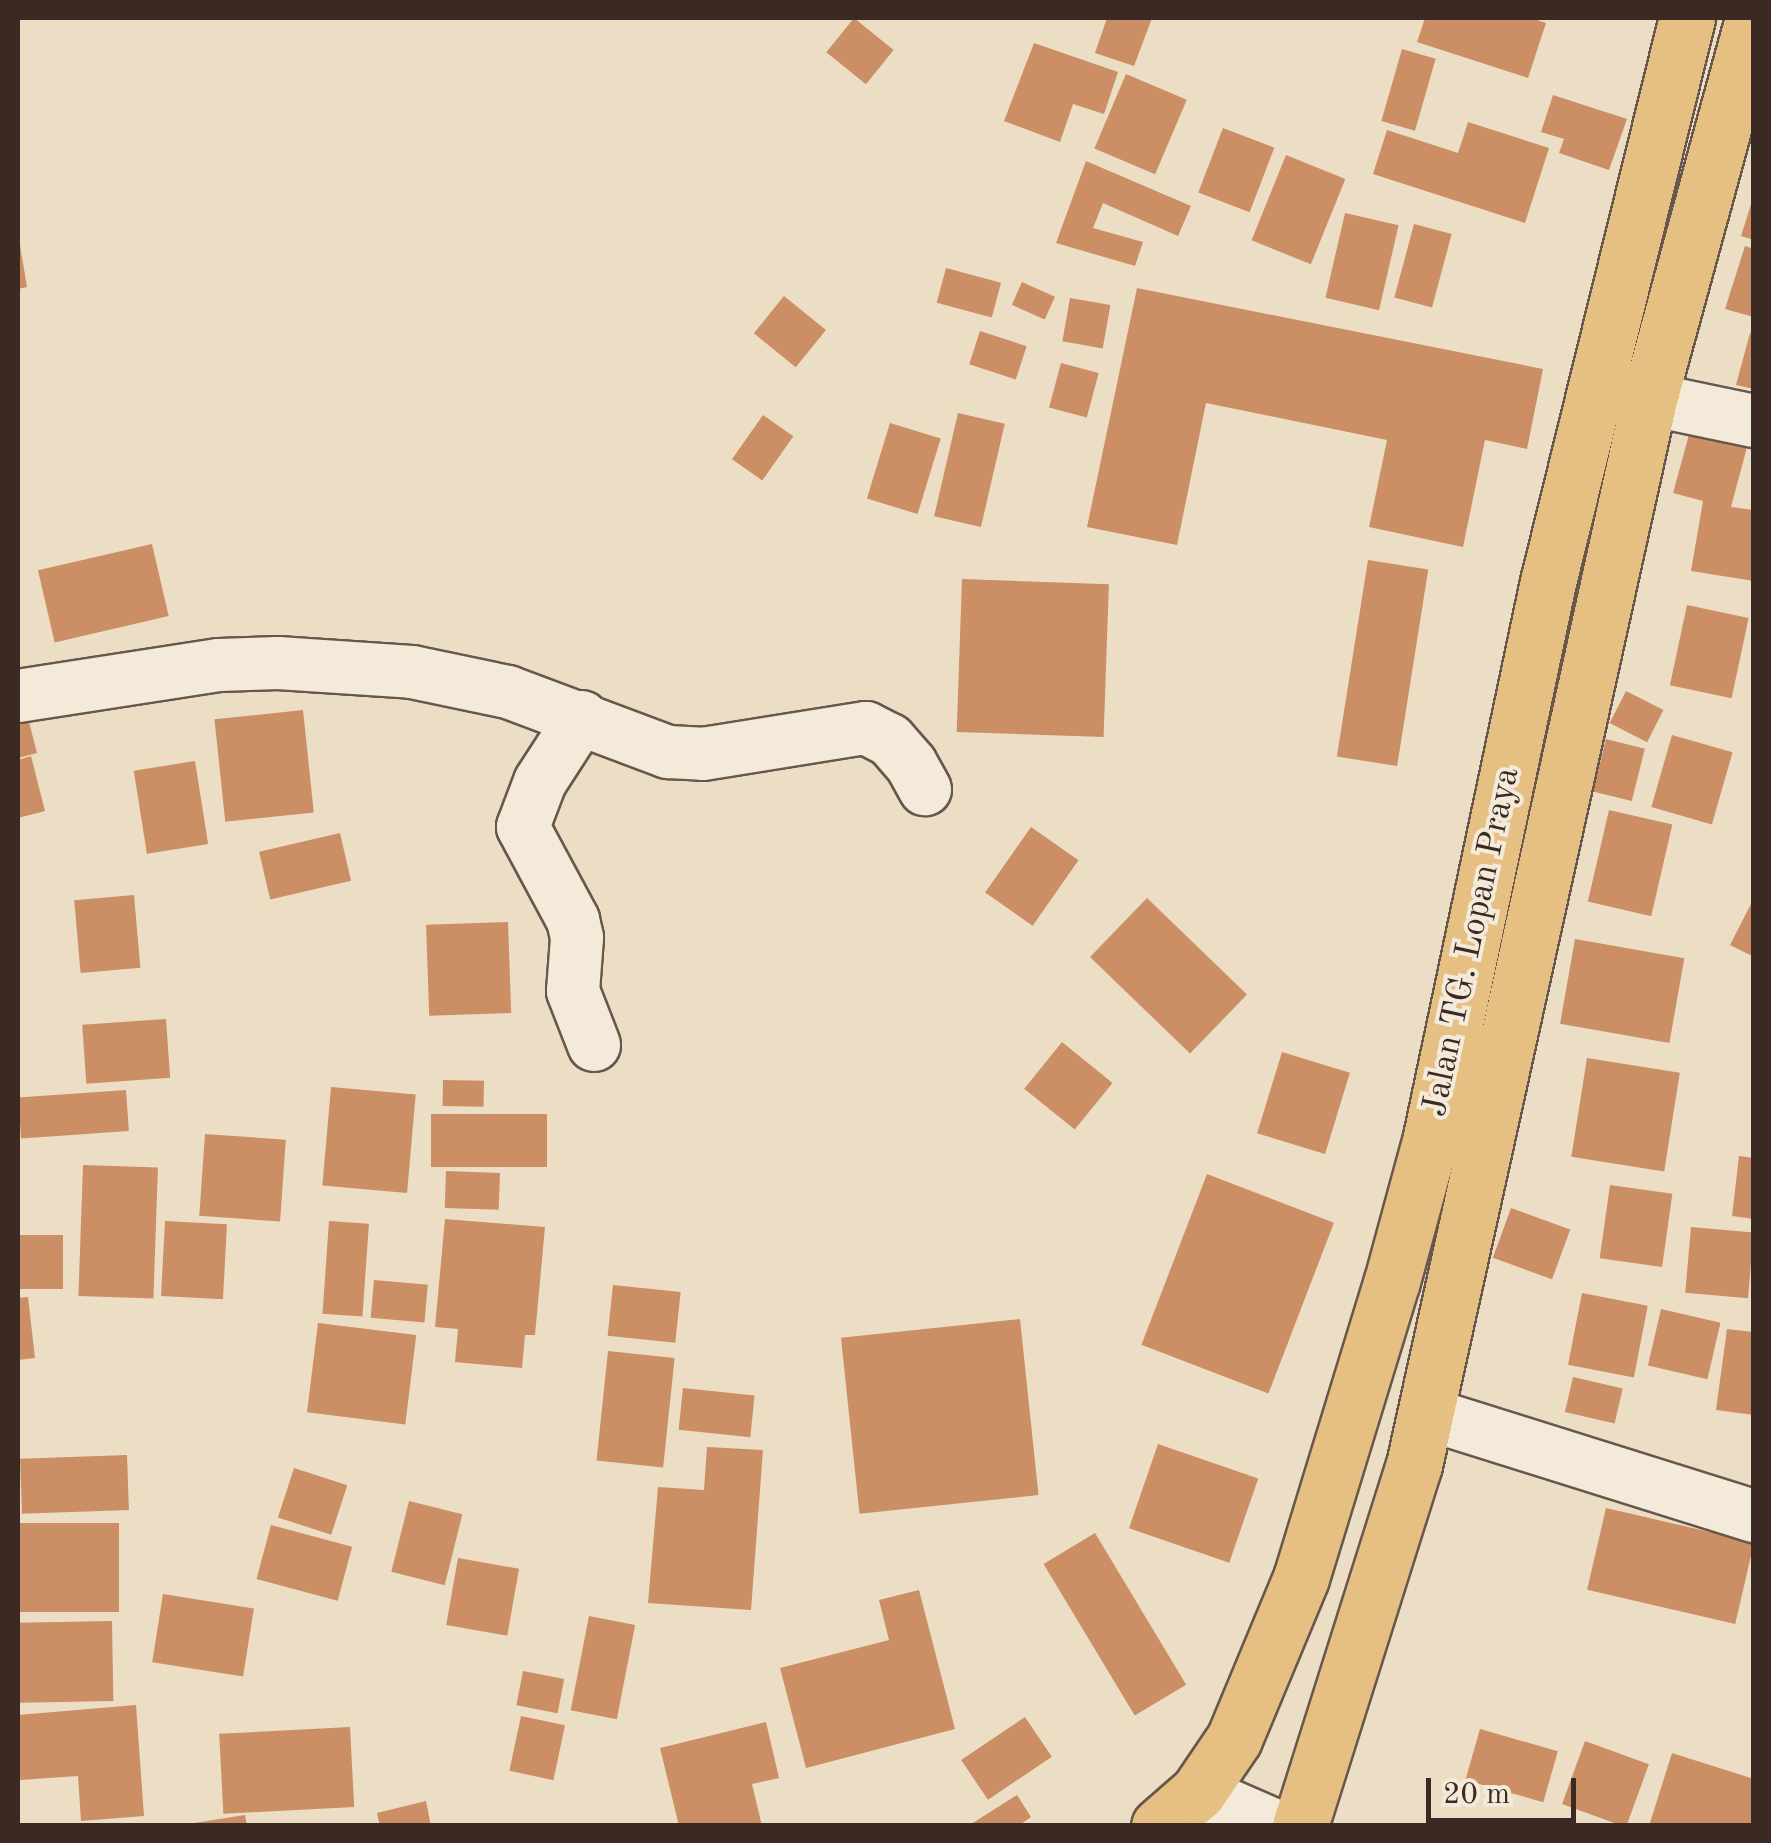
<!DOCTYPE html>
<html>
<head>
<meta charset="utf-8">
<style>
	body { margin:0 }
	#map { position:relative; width:1771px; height:1843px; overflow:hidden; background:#ecdec5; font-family:"Old Standard TT",serif }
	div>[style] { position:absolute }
	.building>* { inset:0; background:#cb8e65; transform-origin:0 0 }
	.roads { filter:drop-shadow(2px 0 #67574c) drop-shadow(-2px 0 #67574c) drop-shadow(0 2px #67574c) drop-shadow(0 -2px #67574c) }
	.street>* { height:52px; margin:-26px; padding:0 26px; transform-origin:26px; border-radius:26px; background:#f3ead9 }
	.highway>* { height:55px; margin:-27.5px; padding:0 27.5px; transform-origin:27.5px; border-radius:27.5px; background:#e6bf82 }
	span { translate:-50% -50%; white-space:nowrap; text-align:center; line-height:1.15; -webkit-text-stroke:8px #f3ead9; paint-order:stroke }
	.street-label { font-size:35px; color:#3b2a23 }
	.frame { position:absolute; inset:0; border:20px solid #3b2a23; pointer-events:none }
	.scale { position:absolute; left:1426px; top:1778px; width:150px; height:45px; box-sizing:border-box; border:5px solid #3b2a23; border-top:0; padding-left:12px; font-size:30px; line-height:35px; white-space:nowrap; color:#3b2a23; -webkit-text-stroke:8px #f3ead9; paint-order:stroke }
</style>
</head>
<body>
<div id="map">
	<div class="building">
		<i style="left:854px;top:18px;width:51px;height:44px;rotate:39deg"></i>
		<i style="clip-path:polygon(1107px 18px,1152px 18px,1134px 66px,1095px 53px)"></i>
		<i style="clip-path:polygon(1425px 18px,1531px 18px,1546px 23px,1528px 78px,1417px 42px)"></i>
		<i style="clip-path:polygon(1034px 43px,1118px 72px,1104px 114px,1073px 104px,1060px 142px,1004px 121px)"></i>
		<i style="left:1402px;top:49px;width:35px;height:75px;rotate:16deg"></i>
		<i style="left:1126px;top:74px;width:66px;height:81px;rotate:23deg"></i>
		<i style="clip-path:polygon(1553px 95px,1627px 119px,1609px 170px,1559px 153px,1564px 139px,1541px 132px)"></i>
		<i style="clip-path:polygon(1468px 122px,1549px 148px,1525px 223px,1373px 174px,1387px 130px,1458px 153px)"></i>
		<i style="left:1223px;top:128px;width:55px;height:69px;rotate:21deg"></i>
		<i style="left:1286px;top:155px;width:64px;height:92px;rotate:22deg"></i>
		<i style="clip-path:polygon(1086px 161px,1191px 206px,1178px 236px,1103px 203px,1093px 228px,1143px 242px,1135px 266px,1056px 243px)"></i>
		<i style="clip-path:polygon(1753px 198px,1754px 198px,1754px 240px,1741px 236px)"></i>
		<i style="left:1345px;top:213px;width:55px;height:87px;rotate:13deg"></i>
		<i style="left:1414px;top:224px;width:39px;height:76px;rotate:15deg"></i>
		<i style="clip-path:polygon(18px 233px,27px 287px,18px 289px)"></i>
		<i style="clip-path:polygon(1745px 246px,1754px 249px,1754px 317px,1725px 309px)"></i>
		<i style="left:946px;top:268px;width:57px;height:36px;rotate:15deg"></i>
		<i style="left:1022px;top:282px;width:36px;height:25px;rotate:24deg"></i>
		<i style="clip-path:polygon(1137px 288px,1543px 369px,1527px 449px,1485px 440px,1463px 547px,1369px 527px,1387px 440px,1206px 403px,1177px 545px,1087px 527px)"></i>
		<i style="left:784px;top:296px;width:54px;height:48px;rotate:39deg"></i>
		<i style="left:1070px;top:298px;width:41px;height:44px;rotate:10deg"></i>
		<i style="left:980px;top:331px;width:49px;height:35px;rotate:18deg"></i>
		<i style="clip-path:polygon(1750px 333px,1754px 334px,1754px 389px,1736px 385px)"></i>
		<i style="left:1061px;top:363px;width:39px;height:46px;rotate:15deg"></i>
		<i style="left:958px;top:413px;width:48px;height:106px;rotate:13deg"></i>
		<i style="left:763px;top:415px;width:37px;height:54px;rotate:35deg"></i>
		<i style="clip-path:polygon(1693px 420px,1750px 436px,1731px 507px,1754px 510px,1754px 581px,1691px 571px,1703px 501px,1673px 493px)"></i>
		<i style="left:890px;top:423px;width:53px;height:79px;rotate:17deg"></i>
		<i style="left:152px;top:544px;width:74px;height:117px;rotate:77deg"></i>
		<i style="left:1368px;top:560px;width:61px;height:199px;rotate:9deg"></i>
		<i style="left:962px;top:579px;width:147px;height:153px;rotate:2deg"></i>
		<i style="left:1687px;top:605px;width:63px;height:82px;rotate:12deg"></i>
		<i style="left:1626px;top:691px;width:42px;height:36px;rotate:27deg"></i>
		<i style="clip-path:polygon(23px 699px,37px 753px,18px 758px,18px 701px)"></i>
		<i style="left:303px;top:710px;width:103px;height:89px;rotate:84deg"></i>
		<i style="left:1672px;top:735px;width:63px;height:75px;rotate:16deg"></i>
		<i style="left:1606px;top:739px;width:40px;height:54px;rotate:14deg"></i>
		<i style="clip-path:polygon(31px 756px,45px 811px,18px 818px,18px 760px)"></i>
		<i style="left:195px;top:761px;width:84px;height:62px;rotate:81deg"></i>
		<i style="left:1609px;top:810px;width:65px;height:94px;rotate:13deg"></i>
		<i style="left:1031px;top:827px;width:58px;height:80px;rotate:35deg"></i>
		<i style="left:340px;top:833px;width:49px;height:83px;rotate:77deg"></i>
		<i style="left:134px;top:895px;width:73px;height:60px;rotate:85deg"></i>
		<i style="left:1147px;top:898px;width:139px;height:82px;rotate:44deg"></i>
		<i style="clip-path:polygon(1754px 898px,1754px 957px,1730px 945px)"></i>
		<i style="left:508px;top:922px;width:91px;height:82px;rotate:88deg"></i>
		<i style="left:1575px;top:939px;width:111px;height:86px;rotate:10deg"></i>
		<i style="left:166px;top:1019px;width:59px;height:84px;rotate:86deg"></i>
		<i style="left:1062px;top:1042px;width:65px;height:60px;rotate:39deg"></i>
		<i style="left:1282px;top:1052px;width:71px;height:85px;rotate:17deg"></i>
		<i style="left:1587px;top:1058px;width:94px;height:100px;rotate:9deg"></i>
		<i style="left:443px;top:1080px;width:41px;height:26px;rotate:1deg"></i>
		<i style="left:331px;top:1087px;width:85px;height:99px;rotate:5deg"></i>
		<i style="left:126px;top:1090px;width:41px;height:108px;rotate:86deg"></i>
		<i style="left:431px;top:1114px;width:116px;height:53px"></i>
		<i style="left:205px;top:1134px;width:81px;height:82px;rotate:4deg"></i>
		<i style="clip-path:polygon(1739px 1156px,1754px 1158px,1754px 1219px,1732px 1216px)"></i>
		<i style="left:83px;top:1165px;width:75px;height:131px;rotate:2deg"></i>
		<i style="left:446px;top:1171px;width:54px;height:37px;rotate:2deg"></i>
		<i style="left:1207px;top:1174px;width:136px;height:183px;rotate:21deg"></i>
		<i style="left:1610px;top:1185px;width:63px;height:74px;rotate:8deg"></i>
		<i style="left:1511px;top:1208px;width:63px;height:53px;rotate:20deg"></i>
		<i style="clip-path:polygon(445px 1219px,545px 1227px,535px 1335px,525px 1335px,522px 1368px,455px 1362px,458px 1329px,435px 1327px)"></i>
		<i style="left:165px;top:1221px;width:62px;height:75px;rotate:3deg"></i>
		<i style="left:329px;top:1221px;width:40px;height:93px;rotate:4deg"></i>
		<i style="left:1691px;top:1227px;width:63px;height:66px;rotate:5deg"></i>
		<i style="left:63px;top:1235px;width:54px;height:45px;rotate:90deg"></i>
		<i style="left:374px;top:1280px;width:54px;height:38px;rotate:5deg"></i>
		<i style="left:613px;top:1285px;width:68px;height:51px;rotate:6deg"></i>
		<i style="left:1582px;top:1293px;width:67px;height:73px;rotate:11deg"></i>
		<i style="clip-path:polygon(28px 1297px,35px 1358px,18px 1360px,18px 1298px)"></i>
		<i style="left:1661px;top:1309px;width:61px;height:58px;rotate:13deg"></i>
		<i style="left:1020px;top:1319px;width:177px;height:180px;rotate:84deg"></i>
		<i style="left:318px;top:1323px;width:99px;height:90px;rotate:7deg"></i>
		<i style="clip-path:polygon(1727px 1329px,1754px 1332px,1754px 1415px,1716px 1410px)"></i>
		<i style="left:608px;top:1351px;width:67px;height:110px;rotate:6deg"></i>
		<i style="left:1573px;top:1377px;width:51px;height:36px;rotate:13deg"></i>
		<i style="left:683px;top:1388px;width:72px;height:42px;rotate:6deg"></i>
		<i style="left:1158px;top:1444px;width:106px;height:89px;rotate:19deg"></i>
		<i style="clip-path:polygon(707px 1447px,763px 1450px,751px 1610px,648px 1603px,658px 1487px,704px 1490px)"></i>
		<i style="left:127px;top:1455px;width:55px;height:107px;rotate:88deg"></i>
		<i style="left:294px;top:1468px;width:56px;height:52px;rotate:18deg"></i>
		<i style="left:409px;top:1501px;width:55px;height:73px;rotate:14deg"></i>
		<i style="left:1606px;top:1508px;width:152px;height:84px;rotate:13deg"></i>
		<i style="left:18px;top:1523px;width:101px;height:89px"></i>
		<i style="left:271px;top:1525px;width:84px;height:56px;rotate:15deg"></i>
		<i style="left:1095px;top:1533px;width:177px;height:60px;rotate:59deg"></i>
		<i style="left:458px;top:1558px;width:62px;height:68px;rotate:10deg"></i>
		<i style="clip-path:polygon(919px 1590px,955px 1729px,806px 1768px,780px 1668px,889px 1640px,879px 1600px)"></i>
		<i style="left:163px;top:1594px;width:92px;height:69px;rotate:9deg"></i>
		<i style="left:589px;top:1616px;width:47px;height:96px;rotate:11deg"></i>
		<i style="left:112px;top:1621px;width:80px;height:94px;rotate:89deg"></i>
		<i style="left:523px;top:1671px;width:42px;height:35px;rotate:11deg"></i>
		<i style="clip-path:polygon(136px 1705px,144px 1816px,81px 1821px,78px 1776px,20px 1780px,18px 1715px)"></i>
		<i style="left:521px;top:1716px;width:45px;height:56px;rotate:12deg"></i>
		<i style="left:1025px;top:1717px;width:48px;height:77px;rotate:56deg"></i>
		<i style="clip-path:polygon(766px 1722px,779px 1778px,752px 1784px,762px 1826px,679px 1826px,660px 1748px)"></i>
		<i style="left:350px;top:1727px;width:80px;height:131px;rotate:87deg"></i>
		<i style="left:1480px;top:1729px;width:81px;height:53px;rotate:16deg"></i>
		<i style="left:1585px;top:1741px;width:68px;height:67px;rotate:20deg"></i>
		<i style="clip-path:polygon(1672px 1753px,1754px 1779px,1754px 1826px,1649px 1826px)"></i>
		<i style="clip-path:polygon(1017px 1795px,1031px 1817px,1018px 1826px,968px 1826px)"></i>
		<i style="clip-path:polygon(426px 1801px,431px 1826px,380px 1826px,377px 1813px)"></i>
		<i style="clip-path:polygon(245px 1815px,247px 1826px,195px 1826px,194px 1823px)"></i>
	</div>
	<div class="roads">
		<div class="street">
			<i style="left:1649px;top:399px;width:107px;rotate:11.8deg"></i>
			<i style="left:18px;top:696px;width:203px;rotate:-8.8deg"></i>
			<i style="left:219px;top:665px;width:59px;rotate:-1.9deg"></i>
			<i style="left:278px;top:663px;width:134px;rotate:3.8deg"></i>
			<i style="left:412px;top:672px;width:98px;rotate:11.8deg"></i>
			<i style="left:508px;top:692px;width:171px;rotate:20.6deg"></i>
			<i style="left:668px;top:752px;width:35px;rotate:3deg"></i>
			<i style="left:703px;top:754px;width:165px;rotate:-9.1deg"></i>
			<i style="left:866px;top:728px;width:27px;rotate:27deg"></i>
			<i style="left:890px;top:740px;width:32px;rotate:49deg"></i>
			<i style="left:911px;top:764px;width:29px;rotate:61deg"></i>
			<i style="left:582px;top:717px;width:77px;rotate:122.9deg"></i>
			<i style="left:540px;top:782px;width:48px;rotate:110.7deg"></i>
			<i style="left:523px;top:827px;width:106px;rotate:61.7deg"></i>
			<i style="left:573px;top:920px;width:18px;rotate:77deg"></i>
			<i style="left:577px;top:938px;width:53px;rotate:94.3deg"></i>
			<i style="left:573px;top:991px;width:58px;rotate:68.7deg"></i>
			<i style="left:1425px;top:1413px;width:345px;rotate:17.4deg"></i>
			<i style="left:1198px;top:1792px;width:85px;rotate:23.6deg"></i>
		</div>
		<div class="highway">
			<i style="left:1159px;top:1826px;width:52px;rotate:-41.1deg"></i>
			<i style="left:1198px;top:1792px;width:64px;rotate:-55.8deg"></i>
			<i style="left:1234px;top:1739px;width:174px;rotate:-67.4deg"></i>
			<i style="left:1301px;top:1578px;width:311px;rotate:-73deg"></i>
			<i style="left:1392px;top:1281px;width:149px;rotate:-74.8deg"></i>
			<i style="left:1431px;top:1137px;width:567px;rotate:-78.1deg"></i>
			<i style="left:1548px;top:582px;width:581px;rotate:-76.16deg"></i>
			<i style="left:1300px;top:1826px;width:379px;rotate:-72.5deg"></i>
			<i style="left:1414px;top:1465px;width:1092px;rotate:-77.57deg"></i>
			<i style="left:1649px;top:399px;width:395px;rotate:-74.7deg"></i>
		</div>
	</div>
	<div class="street-label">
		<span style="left:1472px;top:942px;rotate:-78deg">Jalan TG. Lopan Praya</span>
	</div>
	<div class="frame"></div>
	<div class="scale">20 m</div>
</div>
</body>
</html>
